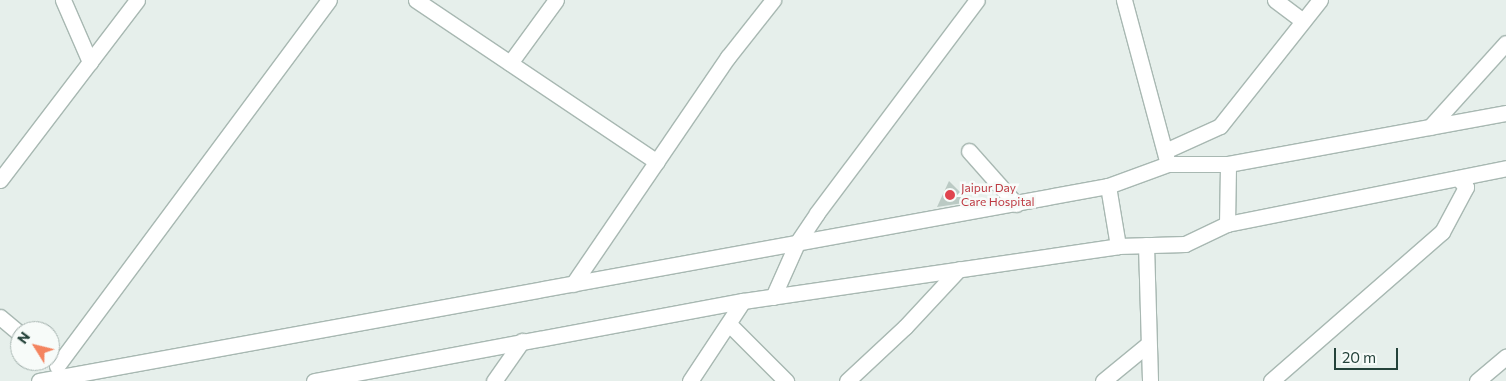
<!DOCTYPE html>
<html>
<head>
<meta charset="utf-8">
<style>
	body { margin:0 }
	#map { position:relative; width:1506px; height:381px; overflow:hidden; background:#e6efeb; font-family:Commissioner,sans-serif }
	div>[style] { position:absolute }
	.building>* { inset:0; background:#bbcac4 }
	.roads { filter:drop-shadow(1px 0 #a8b8b2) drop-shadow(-1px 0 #a8b8b2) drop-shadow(0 1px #a8b8b2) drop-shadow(0 -1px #a8b8b2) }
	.street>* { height:15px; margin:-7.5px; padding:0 7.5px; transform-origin:7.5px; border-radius:7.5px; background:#fff }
	.secondary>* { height:15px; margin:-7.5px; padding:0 7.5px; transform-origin:7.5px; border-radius:7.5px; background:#fff }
	.dots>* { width:14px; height:14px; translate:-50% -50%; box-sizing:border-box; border:2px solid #f7fbf9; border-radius:50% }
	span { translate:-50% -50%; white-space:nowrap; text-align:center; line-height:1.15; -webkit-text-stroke:5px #f7fbf9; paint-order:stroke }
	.health-label { font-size:12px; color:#be3a42 }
	.left { translate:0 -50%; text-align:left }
	.north { position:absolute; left:10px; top:321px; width:50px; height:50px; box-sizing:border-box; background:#f7fbf9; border:1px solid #a3b1ad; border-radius:50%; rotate:306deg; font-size:14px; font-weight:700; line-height:20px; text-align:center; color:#24423a }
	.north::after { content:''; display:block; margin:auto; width:18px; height:22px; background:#f4845f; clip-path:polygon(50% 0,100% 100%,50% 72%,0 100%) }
	.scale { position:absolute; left:1334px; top:348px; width:64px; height:22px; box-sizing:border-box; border:2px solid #24423a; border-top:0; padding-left:6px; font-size:15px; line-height:18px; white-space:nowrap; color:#24423a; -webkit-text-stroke:4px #f7fbf9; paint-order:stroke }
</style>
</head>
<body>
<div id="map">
	<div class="building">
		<i style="clip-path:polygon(949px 181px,970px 202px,937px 207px)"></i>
	</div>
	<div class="roads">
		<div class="street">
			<i style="left:63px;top:0;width:68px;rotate:66.5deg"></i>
			<i style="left:416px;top:0;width:290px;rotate:33.9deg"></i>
			<i style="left:1124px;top:0;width:166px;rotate:75deg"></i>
			<i style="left:1275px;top:0;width:35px;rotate:37deg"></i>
			<i style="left:510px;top:63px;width:78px;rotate:-53.9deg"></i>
			<i style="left:1430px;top:127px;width:113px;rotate:-47.9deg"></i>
			<i style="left:969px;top:151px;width:71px;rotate:48.4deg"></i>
			<i style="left:1165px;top:151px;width:60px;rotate:-24.4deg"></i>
			<i style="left:1220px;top:126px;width:161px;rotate:-51.6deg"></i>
			<i style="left:0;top:180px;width:226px;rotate:-52.7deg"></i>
			<i style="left:1146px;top:245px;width:136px;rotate:88.3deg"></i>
			<i style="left:573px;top:284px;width:275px;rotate:-55.7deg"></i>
			<i style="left:728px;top:57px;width:73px;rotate:-51.7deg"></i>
			<i style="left:773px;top:297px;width:59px;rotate:-66deg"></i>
			<i style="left:797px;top:243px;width:36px;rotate:-56deg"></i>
			<i style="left:817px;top:213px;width:266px;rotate:-53.1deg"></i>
			<i style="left:0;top:317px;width:26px;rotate:40deg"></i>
			<i style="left:729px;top:324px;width:81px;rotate:45deg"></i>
			<i style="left:57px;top:366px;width:456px;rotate:-53.4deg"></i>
			<i style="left:494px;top:381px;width:49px;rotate:-55deg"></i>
			<i style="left:690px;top:381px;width:96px;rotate:-56.5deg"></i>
			<i style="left:847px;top:381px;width:79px;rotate:-43deg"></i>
			<i style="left:905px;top:327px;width:79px;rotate:-47deg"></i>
			<i style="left:1103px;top:381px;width:58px;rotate:-39.4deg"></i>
			<i style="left:1271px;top:381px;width:227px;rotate:-41.1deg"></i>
			<i style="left:1442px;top:232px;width:51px;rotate:-61.9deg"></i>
			<i style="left:1466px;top:187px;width:12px;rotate:-132deg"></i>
			<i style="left:1477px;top:381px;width:38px;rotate:-40deg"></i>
		</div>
		<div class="secondary">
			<i style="left:1228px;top:164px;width:283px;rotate:-10.4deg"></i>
			<i style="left:1227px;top:224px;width:285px;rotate:-11.3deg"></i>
			<i style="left:39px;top:381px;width:1087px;rotate:-10.34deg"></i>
			<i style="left:314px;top:381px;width:436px;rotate:-10.6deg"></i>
			<i style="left:743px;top:301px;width:379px;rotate:-8.3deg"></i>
			<i style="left:1118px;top:246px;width:67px;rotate:-1.7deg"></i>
			<i style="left:1185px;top:244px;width:47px;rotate:-25.5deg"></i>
			<i style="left:1227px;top:224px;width:60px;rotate:-89deg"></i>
			<i style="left:1228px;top:164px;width:60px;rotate:180deg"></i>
			<i style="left:1168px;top:164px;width:64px;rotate:159.9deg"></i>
			<i style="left:1108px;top:186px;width:61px;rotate:80.5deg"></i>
		</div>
	</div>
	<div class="dots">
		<i style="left:950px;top:195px;background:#e0444e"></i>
	</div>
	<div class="health-label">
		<span class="left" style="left:961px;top:195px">Jaipur Day<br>Care Hospital</span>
	</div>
	<div class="north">N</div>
	<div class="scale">20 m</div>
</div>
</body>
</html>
